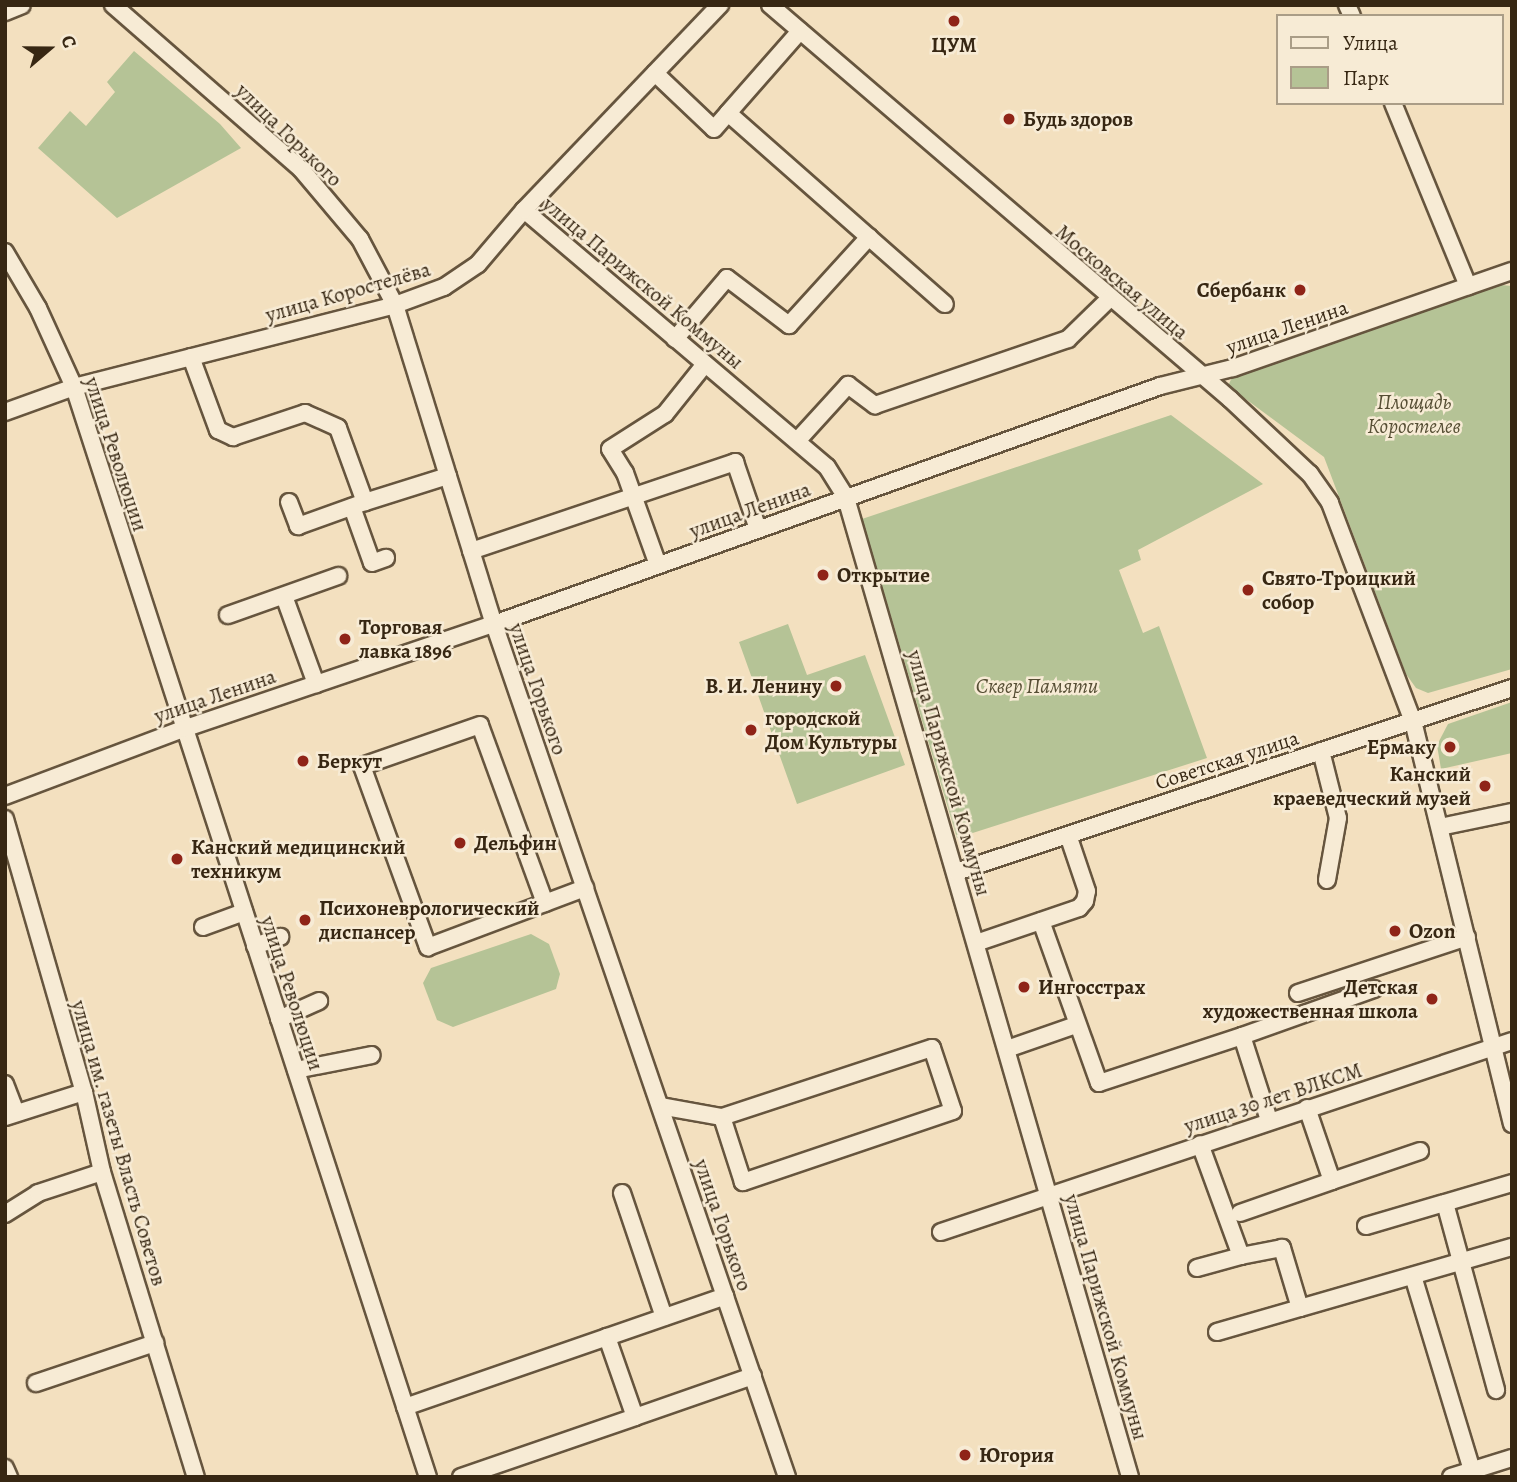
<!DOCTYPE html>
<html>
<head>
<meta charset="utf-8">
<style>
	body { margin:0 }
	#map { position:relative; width:1517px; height:1482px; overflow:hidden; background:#f3e0bf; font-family:Alegreya,serif }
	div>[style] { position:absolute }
	.green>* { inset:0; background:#b5c396 }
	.roads { filter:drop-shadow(2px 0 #66553e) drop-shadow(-2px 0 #66553e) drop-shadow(0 2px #66553e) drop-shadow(0 -2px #66553e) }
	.minor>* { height:16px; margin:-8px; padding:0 8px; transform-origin:8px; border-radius:8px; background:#f7ebd5 }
	.dots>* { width:19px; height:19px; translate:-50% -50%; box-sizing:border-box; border:4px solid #f7ebd5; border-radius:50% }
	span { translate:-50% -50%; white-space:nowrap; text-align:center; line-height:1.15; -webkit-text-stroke:5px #f7ebd5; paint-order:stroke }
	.poi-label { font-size:21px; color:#372713; font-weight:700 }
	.left { translate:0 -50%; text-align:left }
	.right { translate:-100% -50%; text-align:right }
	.street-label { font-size:21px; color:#372713 }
	.park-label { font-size:21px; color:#564e34; font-style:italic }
	.frame { position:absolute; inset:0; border:7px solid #372713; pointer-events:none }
	.legend { position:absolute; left:1276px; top:14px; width:228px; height:91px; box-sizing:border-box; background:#f7ebd5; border:2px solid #aa9d87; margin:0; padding:9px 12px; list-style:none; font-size:21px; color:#372713 }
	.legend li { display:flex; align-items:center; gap:14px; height:35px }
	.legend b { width:35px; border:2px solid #aa9d87 }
	.north { position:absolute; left:14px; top:14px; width:70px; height:70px; -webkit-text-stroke:5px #f7ebd5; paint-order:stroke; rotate:70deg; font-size:19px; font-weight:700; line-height:28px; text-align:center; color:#372713 }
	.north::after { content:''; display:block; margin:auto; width:24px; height:32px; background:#372713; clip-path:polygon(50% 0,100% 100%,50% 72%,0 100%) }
</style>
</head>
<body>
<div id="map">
	<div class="green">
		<i style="clip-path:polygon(134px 51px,220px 124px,241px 148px,117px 218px,38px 148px,70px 111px,86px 126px,115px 92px,107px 82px)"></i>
		<i style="clip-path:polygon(1491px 284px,1512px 286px,1512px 669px,1428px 693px,1416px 688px,1406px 674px,1324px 457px,1228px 386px,1234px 373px)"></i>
		<i style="clip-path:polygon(1171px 415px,1263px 484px,1138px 550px,1141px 560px,1119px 570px,1143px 633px,1159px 626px,1207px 758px,957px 838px,862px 519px)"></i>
		<i style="clip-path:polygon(788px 624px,807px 675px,865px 655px,905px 765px,797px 804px,739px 642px)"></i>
		<i style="clip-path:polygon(1512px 702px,1512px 753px,1441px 769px,1437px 745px,1448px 724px)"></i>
		<i style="clip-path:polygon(531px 934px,549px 944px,560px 974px,556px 989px,453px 1027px,437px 1020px,423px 983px,431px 968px)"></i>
	</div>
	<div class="roads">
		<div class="minor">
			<i style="left:113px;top:5px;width:249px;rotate:41.1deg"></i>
			<i style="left:301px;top:169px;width:92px;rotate:49.9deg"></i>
			<i style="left:360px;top:239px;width:75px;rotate:62.1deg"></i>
			<i style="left:395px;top:305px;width:334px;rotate:72.8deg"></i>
			<i style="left:494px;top:624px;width:902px;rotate:71.04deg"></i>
			<i style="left:770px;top:5px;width:606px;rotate:40.58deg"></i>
			<i style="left:1230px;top:399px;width:110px;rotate:43.2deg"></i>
			<i style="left:1310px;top:474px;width:35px;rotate:55deg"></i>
			<i style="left:1330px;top:503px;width:233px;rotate:69.2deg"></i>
			<i style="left:1413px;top:721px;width:415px;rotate:76.2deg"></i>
			<i style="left:1347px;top:5px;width:12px;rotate:66deg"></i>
			<i style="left:5px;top:12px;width:18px;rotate:-22deg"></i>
			<i style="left:800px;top:31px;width:109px;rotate:131.3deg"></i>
			<i style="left:728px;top:113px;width:289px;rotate:41.4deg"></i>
			<i style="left:655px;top:73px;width:81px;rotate:43.5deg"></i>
			<i style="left:714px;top:129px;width:21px;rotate:-49deg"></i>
			<i style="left:1393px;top:103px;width:198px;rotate:67.7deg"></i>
			<i style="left:524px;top:210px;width:397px;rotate:40.3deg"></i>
			<i style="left:827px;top:467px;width:36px;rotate:58deg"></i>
			<i style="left:846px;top:498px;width:1019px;rotate:73.82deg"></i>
			<i style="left:5px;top:252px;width:65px;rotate:59.5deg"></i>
			<i style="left:38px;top:308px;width:87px;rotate:65.5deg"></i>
			<i style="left:74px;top:387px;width:1146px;rotate:72.01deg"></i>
			<i style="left:675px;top:339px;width:80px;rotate:-49.6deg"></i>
			<i style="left:727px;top:278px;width:78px;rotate:37.2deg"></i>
			<i style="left:789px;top:325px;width:119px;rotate:-47.7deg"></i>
			<i style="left:191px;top:357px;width:78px;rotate:69.7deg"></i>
			<i style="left:218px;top:430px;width:17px;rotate:25deg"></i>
			<i style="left:233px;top:437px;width:76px;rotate:-18.4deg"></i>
			<i style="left:305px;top:413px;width:36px;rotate:24deg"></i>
			<i style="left:338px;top:428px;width:79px;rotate:70deg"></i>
			<i style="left:365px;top:502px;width:87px;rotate:-17.4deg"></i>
			<i style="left:5px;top:412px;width:73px;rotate:-19.9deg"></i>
			<i style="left:74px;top:387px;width:331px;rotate:-14.3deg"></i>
			<i style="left:395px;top:305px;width:52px;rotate:-20.2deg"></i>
			<i style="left:444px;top:287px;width:41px;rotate:-34.1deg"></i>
			<i style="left:478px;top:264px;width:71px;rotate:-49.6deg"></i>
			<i style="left:524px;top:210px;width:284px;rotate:-46.3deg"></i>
			<i style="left:797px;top:441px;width:76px;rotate:-47.7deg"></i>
			<i style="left:848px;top:385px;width:34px;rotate:37deg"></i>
			<i style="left:875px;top:405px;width:204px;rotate:-18.9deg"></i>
			<i style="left:1068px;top:339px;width:59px;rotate:-44.3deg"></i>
			<i style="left:289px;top:502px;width:26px;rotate:69deg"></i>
			<i style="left:298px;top:526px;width:71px;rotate:-19.7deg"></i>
			<i style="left:352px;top:507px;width:59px;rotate:70.3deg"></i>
			<i style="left:372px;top:563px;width:15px;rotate:-20deg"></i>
			<i style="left:471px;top:551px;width:279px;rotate:-18.6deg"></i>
			<i style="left:735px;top:462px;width:71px;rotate:71.1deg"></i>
			<i style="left:658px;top:565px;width:98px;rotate:-109.7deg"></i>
			<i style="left:625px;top:473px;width:28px;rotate:-122deg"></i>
			<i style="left:610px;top:449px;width:65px;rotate:-32.5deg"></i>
			<i style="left:665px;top:414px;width:64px;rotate:-51.3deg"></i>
			<i style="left:284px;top:596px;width:94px;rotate:70deg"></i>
			<i style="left:228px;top:615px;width:117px;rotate:-19.5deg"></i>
			<i style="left:1321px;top:751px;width:69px;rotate:75.8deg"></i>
			<i style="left:1338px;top:818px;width:63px;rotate:100.1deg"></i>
			<i style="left:5px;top:796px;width:190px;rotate:-20.6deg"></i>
			<i style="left:183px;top:729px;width:328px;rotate:-18.7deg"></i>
			<i style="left:494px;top:624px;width:707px;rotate:-19.66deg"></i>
			<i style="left:1160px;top:386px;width:75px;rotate:-13.9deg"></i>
			<i style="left:1233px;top:368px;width:295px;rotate:-19.2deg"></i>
			<i style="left:5px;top:819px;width:284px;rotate:73.9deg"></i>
			<i style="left:84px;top:1092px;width:82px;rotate:77.3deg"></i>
			<i style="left:102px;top:1172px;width:319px;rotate:72.9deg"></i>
			<i style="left:1440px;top:827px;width:74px;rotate:-11.8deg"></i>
			<i style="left:956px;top:872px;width:586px;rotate:-18.31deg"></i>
			<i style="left:545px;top:903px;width:189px;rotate:-110.1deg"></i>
			<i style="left:480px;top:725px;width:125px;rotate:160.8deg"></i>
			<i style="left:362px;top:766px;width:193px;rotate:70deg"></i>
			<i style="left:428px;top:947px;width:168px;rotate:-20.6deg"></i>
			<i style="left:1041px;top:921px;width:172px;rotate:70.3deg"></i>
			<i style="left:1099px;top:1083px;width:151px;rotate:-18.2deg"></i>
			<i style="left:1242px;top:1036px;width:88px;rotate:72.2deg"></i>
			<i style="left:203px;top:927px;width:44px;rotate:-20.1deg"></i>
			<i style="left:976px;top:943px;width:109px;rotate:-18.8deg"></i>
			<i style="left:1079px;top:908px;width:9px;rotate:-49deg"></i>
			<i style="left:1085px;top:901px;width:10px;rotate:-79deg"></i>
			<i style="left:1087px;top:891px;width:59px;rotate:-108.7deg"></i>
			<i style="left:255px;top:946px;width:27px;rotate:-20deg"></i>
			<i style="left:1298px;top:993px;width:178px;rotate:-18.3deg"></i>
			<i style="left:279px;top:1019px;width:44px;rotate:-24.2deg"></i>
			<i style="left:1242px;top:1036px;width:140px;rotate:-19.6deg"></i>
			<i style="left:1007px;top:1049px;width:73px;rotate:-19.2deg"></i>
			<i style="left:296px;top:1070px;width:77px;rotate:-11.2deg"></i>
			<i style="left:5px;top:1084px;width:30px;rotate:69deg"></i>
			<i style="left:660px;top:1106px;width:63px;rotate:10.1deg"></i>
			<i style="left:722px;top:1117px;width:221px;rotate:-18.2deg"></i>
			<i style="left:932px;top:1048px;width:66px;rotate:71.6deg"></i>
			<i style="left:953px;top:1111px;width:222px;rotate:161.3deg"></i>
			<i style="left:743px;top:1182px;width:68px;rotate:-107.9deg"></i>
			<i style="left:1307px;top:1108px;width:77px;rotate:71.1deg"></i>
			<i style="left:1332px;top:1181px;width:93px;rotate:-18.8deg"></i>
			<i style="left:5px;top:1117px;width:83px;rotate:-17.6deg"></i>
			<i style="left:622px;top:1193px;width:131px;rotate:71.3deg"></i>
			<i style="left:1445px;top:1203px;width:194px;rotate:74.7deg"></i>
			<i style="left:1240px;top:1213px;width:97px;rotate:-19.2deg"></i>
			<i style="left:5px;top:1214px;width:39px;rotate:-32deg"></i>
			<i style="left:38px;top:1193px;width:67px;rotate:-18.2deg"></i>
			<i style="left:1366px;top:1226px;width:152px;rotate:-16.4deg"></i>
			<i style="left:941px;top:1232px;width:602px;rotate:-18.5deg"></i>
			<i style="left:1197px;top:1268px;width:46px;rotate:-15.3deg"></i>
			<i style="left:1241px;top:1256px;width:119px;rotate:-110.1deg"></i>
			<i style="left:1413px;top:1276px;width:203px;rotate:73.1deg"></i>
			<i style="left:1300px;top:1308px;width:221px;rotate:-16.1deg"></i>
			<i style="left:1217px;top:1332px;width:86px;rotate:-16.1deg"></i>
			<i style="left:1300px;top:1308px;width:63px;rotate:-106.7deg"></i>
			<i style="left:1282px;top:1248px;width:42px;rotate:169deg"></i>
			<i style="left:36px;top:1383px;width:126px;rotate:-18.6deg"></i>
			<i style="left:405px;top:1407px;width:339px;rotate:-19.1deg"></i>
			<i style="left:635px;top:1417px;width:125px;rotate:-19.2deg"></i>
			<i style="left:5px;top:1468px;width:10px;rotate:66deg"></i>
			<i style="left:461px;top:1477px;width:184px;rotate:-19deg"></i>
			<i style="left:635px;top:1417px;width:85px;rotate:-109.3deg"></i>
			<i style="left:1451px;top:1477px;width:64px;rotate:-17.3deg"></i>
		</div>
	</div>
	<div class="dots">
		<i style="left:954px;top:21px;background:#8f2418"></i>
		<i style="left:1009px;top:119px;background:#8f2418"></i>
		<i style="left:1300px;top:290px;background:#8f2418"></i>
		<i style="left:823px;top:575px;background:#8f2418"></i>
		<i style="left:1248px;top:590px;background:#8f2418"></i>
		<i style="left:345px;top:639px;background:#8f2418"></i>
		<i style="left:836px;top:686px;background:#8f2418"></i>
		<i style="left:751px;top:730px;background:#8f2418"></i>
		<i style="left:1450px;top:747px;background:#8f2418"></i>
		<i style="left:303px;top:761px;background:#8f2418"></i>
		<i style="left:1485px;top:786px;background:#8f2418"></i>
		<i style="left:460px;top:843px;background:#8f2418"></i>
		<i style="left:177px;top:859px;background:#8f2418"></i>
		<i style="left:305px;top:920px;background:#8f2418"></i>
		<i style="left:1395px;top:931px;background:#8f2418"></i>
		<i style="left:1024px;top:987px;background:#8f2418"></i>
		<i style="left:1432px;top:999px;background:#8f2418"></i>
		<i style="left:965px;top:1455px;background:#8f2418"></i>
	</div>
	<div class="poi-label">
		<span style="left:954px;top:45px">ЦУМ</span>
		<span class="left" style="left:1023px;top:119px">Будь здоров</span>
		<span class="right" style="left:1286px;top:290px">Сбербанк</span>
		<span class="left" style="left:837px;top:575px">Открытие</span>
		<span class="left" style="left:1262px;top:590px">Свято-Троицкий<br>собор</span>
		<span class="left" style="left:359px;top:639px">Торговая<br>лавка 1896</span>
		<span class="right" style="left:822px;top:686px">В. И. Ленину</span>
		<span class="left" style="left:765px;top:730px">городской<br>Дом Культуры</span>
		<span class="right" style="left:1436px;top:747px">Ермаку</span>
		<span class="left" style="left:317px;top:761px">Беркут</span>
		<span class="right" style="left:1471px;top:786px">Канский<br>краеведческий музей</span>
		<span class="left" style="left:474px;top:843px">Дельфин</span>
		<span class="left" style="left:191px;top:859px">Канский медицинский<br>техникум</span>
		<span class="left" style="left:319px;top:920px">Психоневрологический<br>диспансер</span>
		<span class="left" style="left:1409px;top:931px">Ozon</span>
		<span class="left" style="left:1038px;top:987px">Ингосстрах</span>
		<span class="right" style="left:1418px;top:999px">Детская<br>художественная школа</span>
		<span class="left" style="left:979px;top:1455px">Югория</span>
	</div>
	<div class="street-label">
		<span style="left:289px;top:135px;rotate:44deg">улица Горького</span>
		<span style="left:1122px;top:282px;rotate:40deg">Московская улица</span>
		<span style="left:643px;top:283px;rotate:40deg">улица Парижской Коммуны</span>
		<span style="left:348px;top:292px;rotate:-16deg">улица Коростелёва</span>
		<span style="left:1287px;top:327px;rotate:-19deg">улица Ленина</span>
		<span style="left:116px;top:454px;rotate:72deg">улица Революции</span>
		<span style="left:750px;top:510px;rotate:-20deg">улица Ленина</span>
		<span style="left:538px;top:689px;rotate:71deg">улица Горького</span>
		<span style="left:215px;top:696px;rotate:-19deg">улица Ленина</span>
		<span style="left:1227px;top:760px;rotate:-18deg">Советская улица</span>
		<span style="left:949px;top:773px;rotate:74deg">улица Парижской Коммуны</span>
		<span style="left:292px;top:993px;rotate:72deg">улица Революции</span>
		<span style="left:1273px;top:1098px;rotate:-18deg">улица 30 лет ВЛКСМ</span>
		<span style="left:119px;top:1143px;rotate:74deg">улица им. газеты Власть Советов</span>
		<span style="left:723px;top:1225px;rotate:71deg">улица Горького</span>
		<span style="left:1106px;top:1317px;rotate:74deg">улица Парижской Коммуны</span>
	</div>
	<div class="park-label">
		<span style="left:1414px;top:414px">Площадь<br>Коростелев</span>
		<span style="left:1037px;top:686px">Сквер Памяти</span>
	</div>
	<div class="frame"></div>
	<ul class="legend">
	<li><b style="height:9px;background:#f7ebd5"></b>Улица</li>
	<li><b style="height:19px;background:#b5c396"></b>Парк</li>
	</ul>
	<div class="north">С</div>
</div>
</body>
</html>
